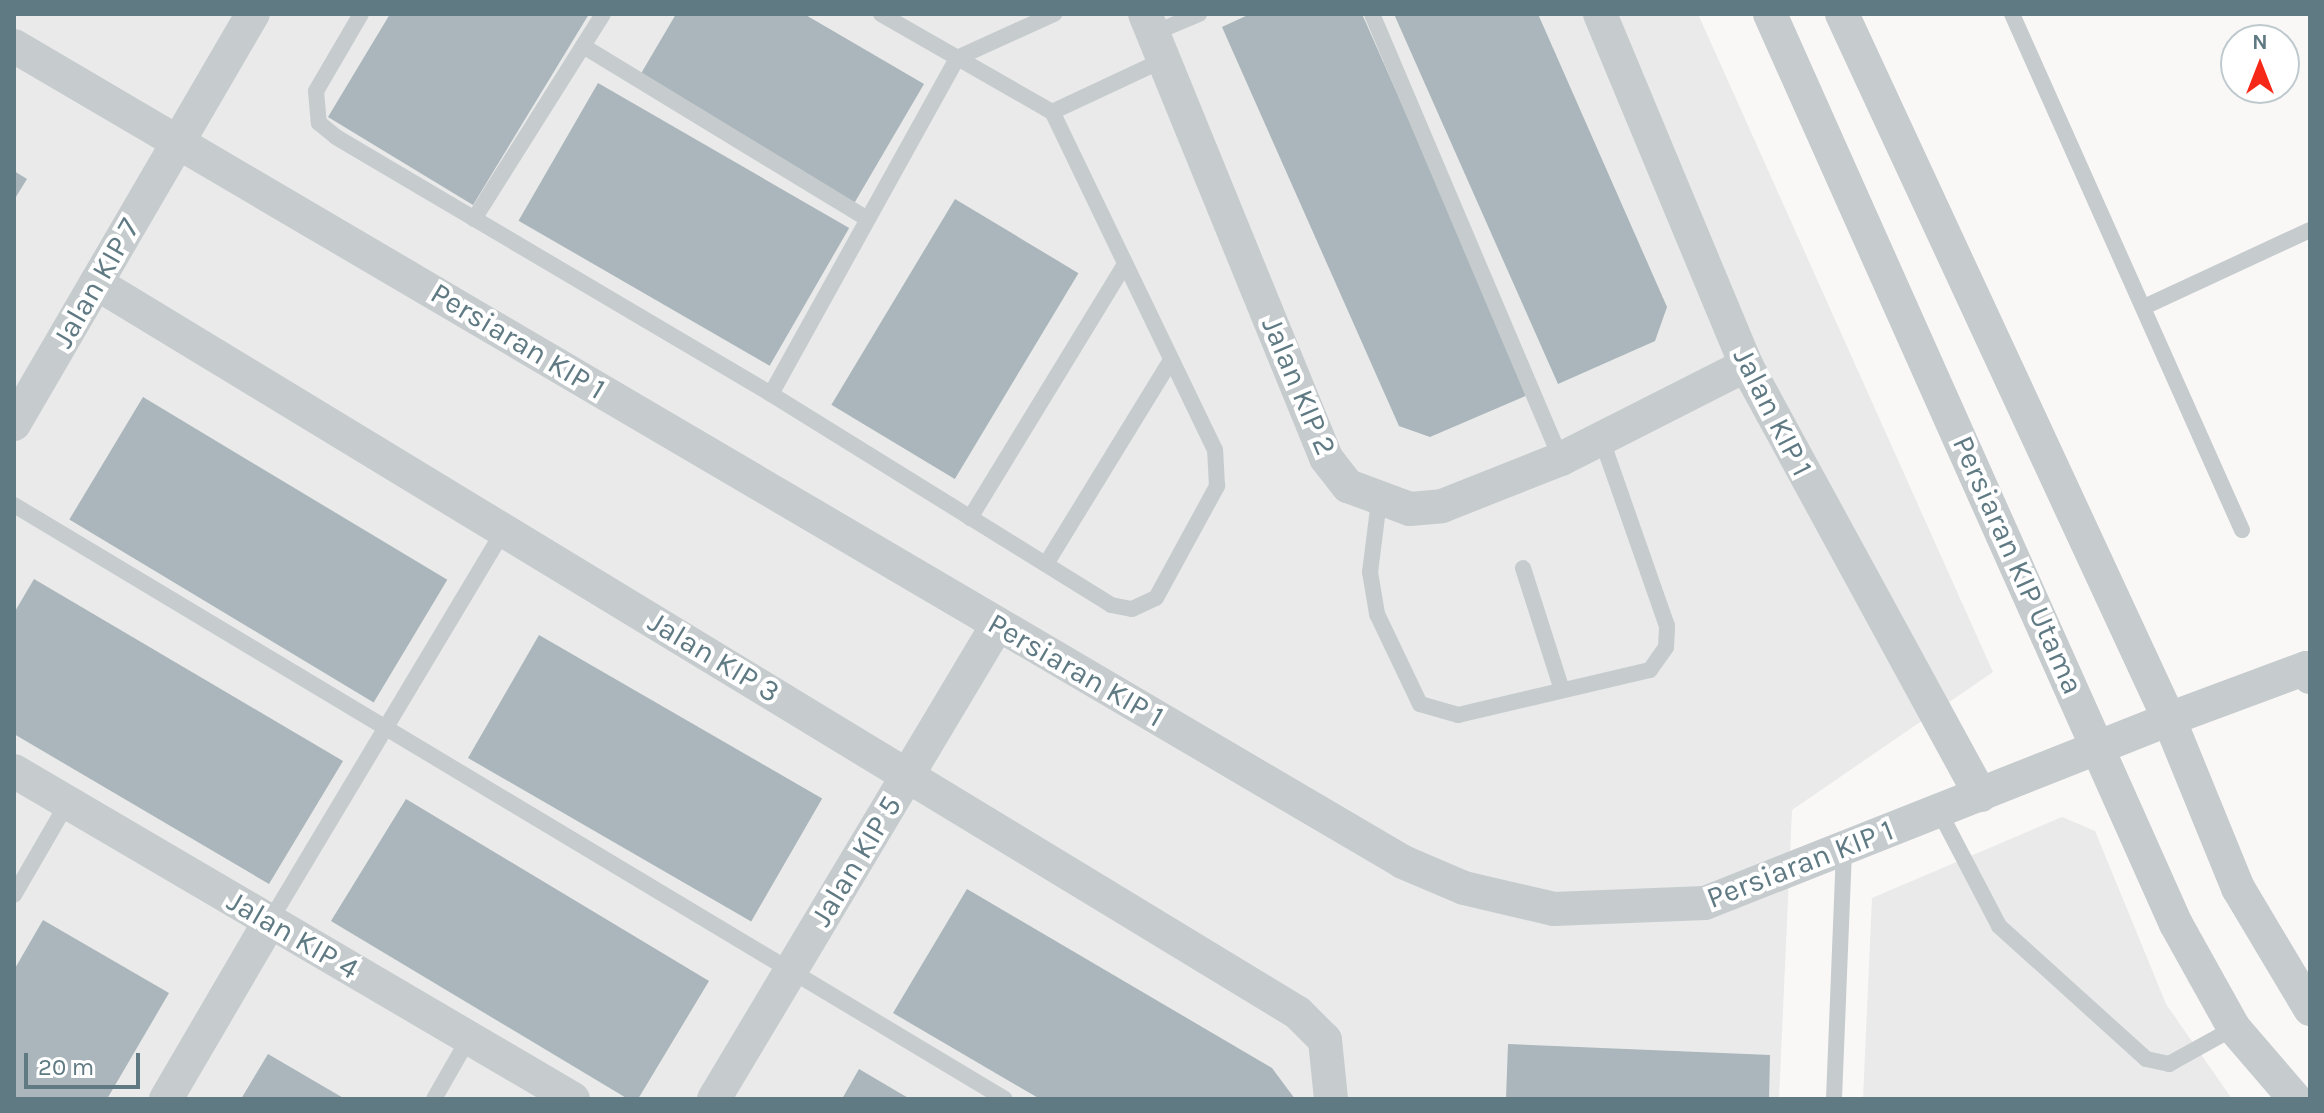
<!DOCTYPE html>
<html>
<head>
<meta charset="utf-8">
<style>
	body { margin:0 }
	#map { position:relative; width:2324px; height:1113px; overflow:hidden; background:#f9f8f6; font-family:Karla,sans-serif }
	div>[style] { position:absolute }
	.built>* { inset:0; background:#e9eae9 }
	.building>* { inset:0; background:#aab6bb; transform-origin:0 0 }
	.lane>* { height:16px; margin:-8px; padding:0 8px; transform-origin:8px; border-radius:8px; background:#c6cbce }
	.street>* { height:34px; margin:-17px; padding:0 17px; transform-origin:17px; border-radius:17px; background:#c6cbce }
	span { translate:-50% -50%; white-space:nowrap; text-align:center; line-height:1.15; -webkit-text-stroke:8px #fff; paint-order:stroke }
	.street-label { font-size:30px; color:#607a84 }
	.frame { position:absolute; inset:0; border:16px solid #607a84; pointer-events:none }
	.north { position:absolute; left:2220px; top:24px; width:80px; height:80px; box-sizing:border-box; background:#fff; border:2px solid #bfcace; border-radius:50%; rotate:0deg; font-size:22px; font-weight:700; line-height:32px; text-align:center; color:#607a84 }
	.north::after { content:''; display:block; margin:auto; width:28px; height:36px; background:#f62919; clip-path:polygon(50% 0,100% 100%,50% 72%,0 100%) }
	.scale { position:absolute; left:24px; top:1053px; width:116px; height:36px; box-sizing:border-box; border:4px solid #607a84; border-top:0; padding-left:10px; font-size:24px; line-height:28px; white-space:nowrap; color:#607a84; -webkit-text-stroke:6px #fff; paint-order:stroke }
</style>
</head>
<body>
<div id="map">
	<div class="built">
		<i style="clip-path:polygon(14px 14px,1698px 14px,1993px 672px,1792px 810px,1779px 1099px,14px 1099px)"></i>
		<i style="clip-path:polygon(2062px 817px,2095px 831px,2166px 1004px,2232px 1099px,1863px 1099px,1872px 898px)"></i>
	</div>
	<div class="building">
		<i style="clip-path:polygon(390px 14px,589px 14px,473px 205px,328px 117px)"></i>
		<i style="clip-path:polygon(676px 14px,804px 14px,924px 84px,852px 207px,636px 82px)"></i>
		<i style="clip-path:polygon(1250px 14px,1362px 14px,1530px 394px,1430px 437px,1399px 426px,1222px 27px)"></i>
		<i style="clip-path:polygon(1394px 14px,1538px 14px,1667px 307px,1655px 341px,1558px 384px)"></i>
		<i style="left:598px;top:83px;width:290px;height:159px;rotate:30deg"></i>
		<i style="clip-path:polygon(14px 171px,27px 179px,14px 200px)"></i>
		<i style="left:955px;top:199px;width:144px;height:240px;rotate:31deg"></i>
		<i style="left:143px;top:397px;width:355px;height:143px;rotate:31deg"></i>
		<i style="clip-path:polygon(34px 579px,343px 761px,269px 884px,14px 734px,14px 613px)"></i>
		<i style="left:539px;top:635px;width:327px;height:142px;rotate:30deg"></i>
		<i style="clip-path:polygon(406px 799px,709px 981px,638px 1099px,628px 1099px,331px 921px)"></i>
		<i style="clip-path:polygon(967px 889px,1272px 1068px,1295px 1099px,1040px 1099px,893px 1013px)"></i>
		<i style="clip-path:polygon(43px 920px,169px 993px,107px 1099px,14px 1099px,14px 970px)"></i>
		<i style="clip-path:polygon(1508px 1044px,1770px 1055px,1769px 1099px,1506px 1099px)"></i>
		<i style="clip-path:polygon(268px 1054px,345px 1099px,241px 1099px)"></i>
		<i style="clip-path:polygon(859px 1069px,898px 1092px,910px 1099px,842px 1099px)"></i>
	</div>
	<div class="lane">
		<i style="left:361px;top:14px;width:89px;rotate:120.3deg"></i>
		<i style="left:316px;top:91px;width:32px;rotate:85deg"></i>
		<i style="left:319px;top:123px;width:22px;rotate:39deg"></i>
		<i style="left:336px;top:137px;width:505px;rotate:30.57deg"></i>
		<i style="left:771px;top:394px;width:400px;rotate:31.8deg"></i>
		<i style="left:1111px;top:605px;width:21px;rotate:11deg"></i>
		<i style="left:1132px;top:609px;width:26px;rotate:-25deg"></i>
		<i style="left:1156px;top:598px;width:128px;rotate:-61.4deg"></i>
		<i style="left:1217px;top:486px;width:36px;rotate:-93deg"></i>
		<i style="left:1215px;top:450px;width:375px;rotate:-115.7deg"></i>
		<i style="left:1052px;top:112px;width:197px;rotate:-150.2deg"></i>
		<i style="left:1372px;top:14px;width:483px;rotate:67deg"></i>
		<i style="left:2012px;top:14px;width:565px;rotate:65.98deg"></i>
		<i style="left:1154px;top:33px;width:49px;rotate:-22.9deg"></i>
		<i style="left:583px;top:46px;width:333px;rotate:31.3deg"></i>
		<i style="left:1052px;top:112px;width:125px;rotate:-25.1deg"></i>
		<i style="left:474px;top:219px;width:242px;rotate:-57.8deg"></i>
		<i style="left:2144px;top:307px;width:183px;rotate:-24.9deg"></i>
		<i style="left:771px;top:394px;width:384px;rotate:-61deg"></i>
		<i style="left:957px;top:58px;width:107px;rotate:-24.4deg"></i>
		<i style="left:1379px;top:501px;width:72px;rotate:97.2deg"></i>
		<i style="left:1370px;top:572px;width:43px;rotate:80.5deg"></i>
		<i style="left:1377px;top:614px;width:100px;rotate:64.5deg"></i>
		<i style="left:1420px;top:704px;width:40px;rotate:16deg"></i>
		<i style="left:1458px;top:715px;width:197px;rotate:-13.2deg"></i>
		<i style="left:1650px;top:670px;width:28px;rotate:-55deg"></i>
		<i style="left:1666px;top:647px;width:21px;rotate:-87deg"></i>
		<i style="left:1667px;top:626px;width:199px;rotate:-109.3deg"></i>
		<i style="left:14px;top:505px;width:1155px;rotate:30.94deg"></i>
		<i style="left:970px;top:518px;width:298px;rotate:-58.6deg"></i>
		<i style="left:1046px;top:564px;width:239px;rotate:-58.5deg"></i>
		<i style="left:1523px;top:568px;width:128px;rotate:72.3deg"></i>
		<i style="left:1939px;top:811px;width:130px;rotate:62.4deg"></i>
		<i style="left:1999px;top:926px;width:198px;rotate:42.1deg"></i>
		<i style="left:2146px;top:1059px;width:24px;rotate:12deg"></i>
		<i style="left:2169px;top:1064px;width:74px;rotate:-29deg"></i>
		<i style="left:14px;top:895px;width:108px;rotate:-59.9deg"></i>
		<i style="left:270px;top:921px;width:456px;rotate:-59.1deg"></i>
		<i style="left:434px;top:1099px;width:70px;rotate:-60.2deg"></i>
		<i style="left:1834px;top:1099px;width:251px;rotate:-87.7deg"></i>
	</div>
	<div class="street">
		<i style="left:1145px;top:14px;width:479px;rotate:67.8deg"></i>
		<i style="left:1326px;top:458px;width:36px;rotate:52deg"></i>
		<i style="left:1348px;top:486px;width:66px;rotate:20.4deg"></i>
		<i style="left:1410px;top:509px;width:32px;rotate:-5deg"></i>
		<i style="left:1442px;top:506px;width:128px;rotate:-21.6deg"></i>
		<i style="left:1561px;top:459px;width:208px;rotate:-26.9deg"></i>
		<i style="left:1600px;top:14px;width:380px;rotate:67.4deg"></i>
		<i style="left:1746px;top:365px;width:490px;rotate:61.4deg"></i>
		<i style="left:1770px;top:14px;width:996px;rotate:65.96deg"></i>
		<i style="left:2176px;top:924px;width:119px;rotate:60.9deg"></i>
		<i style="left:2234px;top:1028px;width:94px;rotate:49.3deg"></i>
		<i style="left:1842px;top:14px;width:777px;rotate:65.12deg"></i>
		<i style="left:2169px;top:719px;width:183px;rotate:67.8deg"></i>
		<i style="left:2238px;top:888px;width:141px;rotate:59.2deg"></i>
		<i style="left:14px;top:46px;width:1611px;rotate:30.43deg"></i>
		<i style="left:1403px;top:862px;width:66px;rotate:23.1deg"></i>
		<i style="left:1464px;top:888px;width:92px;rotate:13.1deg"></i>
		<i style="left:1554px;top:909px;width:151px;rotate:-2.3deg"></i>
		<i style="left:1705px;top:903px;width:499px;rotate:-21.6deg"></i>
		<i style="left:2169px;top:719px;width:146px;rotate:-20.4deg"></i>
		<i style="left:2306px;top:668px;width:10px;rotate:66deg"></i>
		<i style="left:96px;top:283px;width:1406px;rotate:31.27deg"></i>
		<i style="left:1298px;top:1013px;width:38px;rotate:45deg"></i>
		<i style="left:1325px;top:1040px;width:59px;rotate:84.2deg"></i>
		<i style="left:14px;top:424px;width:475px;rotate:-59.8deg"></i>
		<i style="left:14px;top:771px;width:648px;rotate:30.4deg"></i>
		<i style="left:166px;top:1099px;width:206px;rotate:-59.7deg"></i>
		<i style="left:714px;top:1099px;width:553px;rotate:-59.13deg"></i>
	</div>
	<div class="street-label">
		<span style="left:96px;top:283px;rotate:-60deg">Jalan KIP 7</span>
		<span style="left:518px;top:341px;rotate:31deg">Persiaran KIP 1</span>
		<span style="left:1299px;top:386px;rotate:67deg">Jalan KIP 2</span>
		<span style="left:1773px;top:412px;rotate:63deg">Jalan KIP 1</span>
		<span style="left:2018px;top:565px;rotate:66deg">Persiaran KIP Utama</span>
		<span style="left:714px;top:657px;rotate:31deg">Jalan KIP 3</span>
		<span style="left:1076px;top:670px;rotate:30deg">Persiaran KIP 1</span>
		<span style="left:856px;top:861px;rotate:-59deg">Jalan KIP 5</span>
		<span style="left:1800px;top:864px;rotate:-21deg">Persiaran KIP 1</span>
		<span style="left:293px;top:935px;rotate:30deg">Jalan KIP 4</span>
	</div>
	<div class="frame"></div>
	<div class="north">N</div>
	<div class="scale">20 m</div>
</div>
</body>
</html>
